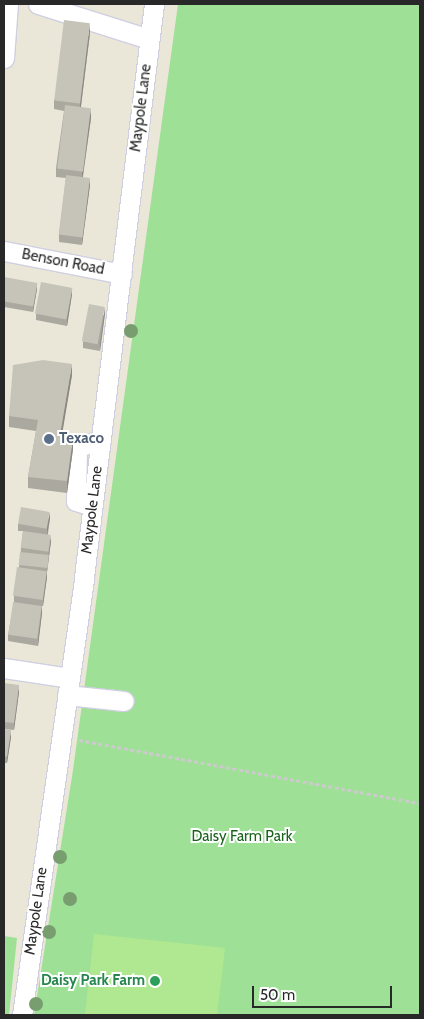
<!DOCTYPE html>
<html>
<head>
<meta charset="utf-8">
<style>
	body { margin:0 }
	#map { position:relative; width:424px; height:1019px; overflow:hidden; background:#eae7d9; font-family:Cabin,sans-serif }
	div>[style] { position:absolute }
	.green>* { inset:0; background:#9ee196 }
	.pitch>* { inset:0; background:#b0e891 }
	.path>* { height:3px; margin-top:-1.5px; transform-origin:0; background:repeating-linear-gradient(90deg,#cbcbcb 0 4px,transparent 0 6.5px) }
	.roads { filter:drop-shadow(1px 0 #cfcfe1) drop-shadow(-1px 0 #cfcfe1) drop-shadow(0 1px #cfcfe1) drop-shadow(0 -1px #cfcfe1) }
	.minor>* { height:19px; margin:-9.5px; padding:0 9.5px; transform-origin:9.5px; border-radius:9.5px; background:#fff }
	.trees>* { width:14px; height:14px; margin:-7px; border-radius:50%; background:#789e70 }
	.wall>* { inset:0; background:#aaa89f }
	.shaded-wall>* { inset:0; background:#8b8882 }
	.building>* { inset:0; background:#c6c3b9; transform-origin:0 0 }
	.dots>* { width:14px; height:14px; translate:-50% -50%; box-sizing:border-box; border:2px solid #fff; border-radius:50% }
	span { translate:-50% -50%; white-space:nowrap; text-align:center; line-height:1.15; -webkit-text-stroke:4px #fff; paint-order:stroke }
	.street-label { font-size:15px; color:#282828 }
	.service-label { font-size:15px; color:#4e5e75; font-weight:700 }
	.left { translate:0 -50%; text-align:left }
	.park-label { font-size:15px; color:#1a631b }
	.leisure-label { font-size:15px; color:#27864d; font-weight:700 }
	.right { translate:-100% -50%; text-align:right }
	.frame { position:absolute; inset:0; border:5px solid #282828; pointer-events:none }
	.scale { position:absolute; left:252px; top:986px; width:140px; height:22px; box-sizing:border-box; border:2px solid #282828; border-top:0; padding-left:6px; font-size:15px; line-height:18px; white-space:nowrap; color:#282828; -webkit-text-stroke:4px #fff; paint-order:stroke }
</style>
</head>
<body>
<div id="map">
	<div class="green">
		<i style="clip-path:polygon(178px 4px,420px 4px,420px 1015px,34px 1015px,73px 770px)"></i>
		<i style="clip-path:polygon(4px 936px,17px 938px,9px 1015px,4px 1015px)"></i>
	</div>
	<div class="pitch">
		<i style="clip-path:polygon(94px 934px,225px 948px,217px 1015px,85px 1015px)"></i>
	</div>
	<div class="path">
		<i style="left:79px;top:740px;width:347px;rotate:10.5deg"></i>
	</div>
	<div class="roads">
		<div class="minor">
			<i style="left:38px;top:4px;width:116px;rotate:17.5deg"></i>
			<i style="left:4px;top:58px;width:54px;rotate:-85.8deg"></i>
			<i style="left:4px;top:251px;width:120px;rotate:11deg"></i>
			<i style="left:92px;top:506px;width:17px;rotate:-163deg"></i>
			<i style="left:76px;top:501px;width:54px;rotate:-88.9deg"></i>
			<i style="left:77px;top:447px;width:25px;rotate:-16deg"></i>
			<i style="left:4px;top:668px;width:66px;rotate:8.7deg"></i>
			<i style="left:67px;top:695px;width:57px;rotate:6deg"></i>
			<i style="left:22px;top:1015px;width:442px;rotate:-81.9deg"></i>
			<i style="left:84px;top:577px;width:577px;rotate:-83.04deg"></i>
		</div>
	</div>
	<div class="trees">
		<i style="left:131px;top:331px"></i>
		<i style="left:60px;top:857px"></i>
		<i style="left:70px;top:899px"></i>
		<i style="left:49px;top:932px"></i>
		<i style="left:36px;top:1004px"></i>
	</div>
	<div class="wall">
		<i style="clip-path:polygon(90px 33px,81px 107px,91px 118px,83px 177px,90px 185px,82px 245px,59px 242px,59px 235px,66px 178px,56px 177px,56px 168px,64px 111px,54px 109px,54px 100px)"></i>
		<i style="clip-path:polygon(4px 277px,37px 289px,33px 312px,4px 307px)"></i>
		<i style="clip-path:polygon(72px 294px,67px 326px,36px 320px,36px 314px)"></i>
		<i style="clip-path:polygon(105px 313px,100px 351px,83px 348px,83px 342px)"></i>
		<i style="clip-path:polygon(72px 375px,61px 436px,73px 449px,67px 493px,28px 488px,28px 477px,36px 431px,9px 427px,9px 416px)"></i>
		<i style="clip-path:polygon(50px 518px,48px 534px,51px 541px,47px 572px,47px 577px,43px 606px,42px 606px,42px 613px,38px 646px,8px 641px,8px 635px,14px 602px,14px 596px,19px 567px,23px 531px,18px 531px,18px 524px)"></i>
		<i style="clip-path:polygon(4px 683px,19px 692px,14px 730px,4px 729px)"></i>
		<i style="clip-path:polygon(4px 729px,11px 737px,7px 763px,4px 763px)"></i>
	</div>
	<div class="shaded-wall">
		<i style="clip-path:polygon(90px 23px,90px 33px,80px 113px,80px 104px)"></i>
		<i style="clip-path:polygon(91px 108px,91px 118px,82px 181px,82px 171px)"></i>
		<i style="clip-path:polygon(90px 178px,90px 185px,82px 245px,82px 238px)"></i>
		<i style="clip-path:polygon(37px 283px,37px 289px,33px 312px,33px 306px)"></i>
		<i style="clip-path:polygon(72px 288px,72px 294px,67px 326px,67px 319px)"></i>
		<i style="clip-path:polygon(105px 307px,105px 313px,100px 351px,100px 344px)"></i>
		<i style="clip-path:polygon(72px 364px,72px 375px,60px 447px,60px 435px)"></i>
		<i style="clip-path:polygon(73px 438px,73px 449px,67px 493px,67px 481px)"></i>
		<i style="clip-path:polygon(50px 512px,50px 518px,47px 535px,47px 528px)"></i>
		<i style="clip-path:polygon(51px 535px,51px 541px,47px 572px,47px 568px)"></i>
		<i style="clip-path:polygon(47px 571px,47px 577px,43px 606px,43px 600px)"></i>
		<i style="clip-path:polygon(42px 606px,42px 613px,38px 646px,38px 639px)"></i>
		<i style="clip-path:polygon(19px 685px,19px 692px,14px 730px,14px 723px)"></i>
		<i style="clip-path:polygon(11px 730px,11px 737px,7px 763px,7px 757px)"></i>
	</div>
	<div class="building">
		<i style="left:64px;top:20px;width:26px;height:81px;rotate:7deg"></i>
		<i style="left:65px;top:105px;width:26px;height:64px;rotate:7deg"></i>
		<i style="left:66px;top:175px;width:24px;height:60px;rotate:7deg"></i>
		<i style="left:4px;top:277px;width:34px;height:24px;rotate:10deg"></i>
		<i style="left:41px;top:282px;width:32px;height:32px;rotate:11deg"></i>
		<i style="left:89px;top:304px;width:16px;height:38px;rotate:11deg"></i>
		<i style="clip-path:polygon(43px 360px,72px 364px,60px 435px,73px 438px,67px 481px,28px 477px,38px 420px,9px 416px,13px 365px)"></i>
		<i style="left:21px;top:507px;width:29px;height:17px;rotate:10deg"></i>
		<i style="left:23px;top:531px;width:28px;height:17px;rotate:8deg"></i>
		<i style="left:20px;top:552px;width:29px;height:13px;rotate:6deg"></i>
		<i style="left:17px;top:567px;width:30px;height:29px;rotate:8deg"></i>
		<i style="left:13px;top:602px;width:29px;height:33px;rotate:8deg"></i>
		<i style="clip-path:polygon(4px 683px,19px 685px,14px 723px,4px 722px)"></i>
		<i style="clip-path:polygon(4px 729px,11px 730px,7px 757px,4px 756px)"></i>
	</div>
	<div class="dots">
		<i style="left:49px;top:439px;background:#5c6f8a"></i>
		<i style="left:155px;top:981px;background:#2e9e5b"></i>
	</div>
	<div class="street-label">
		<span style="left:141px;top:108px;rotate:-83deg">Maypole Lane</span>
		<span style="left:63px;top:262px;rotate:11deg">Benson Road</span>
		<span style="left:92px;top:510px;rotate:-83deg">Maypole Lane</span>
		<span style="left:36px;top:911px;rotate:-82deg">Maypole Lane</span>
	</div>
	<div class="service-label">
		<span class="left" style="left:59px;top:439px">Texaco</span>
	</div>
	<div class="park-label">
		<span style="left:242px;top:837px">Daisy Farm Park</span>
	</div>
	<div class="leisure-label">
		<span class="right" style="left:145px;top:981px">Daisy Park Farm</span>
	</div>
	<div class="frame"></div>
	<div class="scale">50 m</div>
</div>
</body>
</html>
